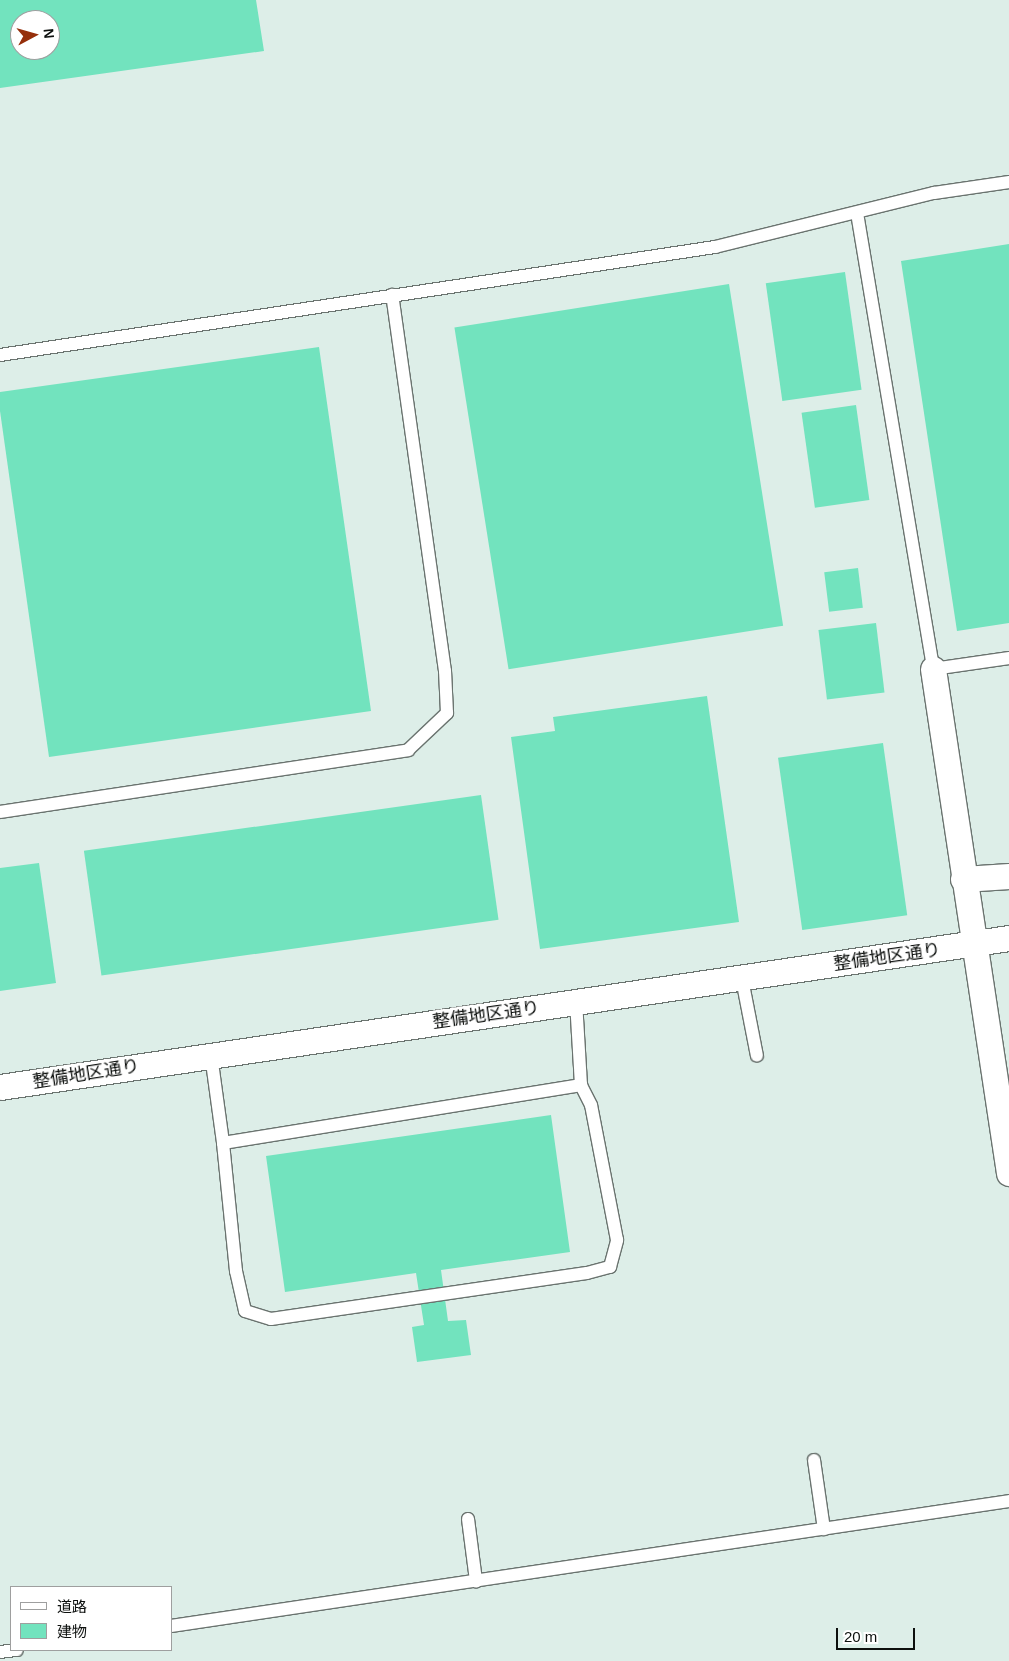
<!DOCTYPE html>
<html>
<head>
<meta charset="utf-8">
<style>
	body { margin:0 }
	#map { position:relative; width:1009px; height:1661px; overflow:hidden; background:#f0f9f5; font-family:Arial,"Noto Sans JP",sans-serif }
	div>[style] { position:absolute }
	.built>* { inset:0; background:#ddeee8 }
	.building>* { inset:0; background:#72e3be; transform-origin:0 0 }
	.roads { filter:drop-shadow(1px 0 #6a736f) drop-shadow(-1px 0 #6a736f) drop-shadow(0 1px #6a736f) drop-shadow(0 -1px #6a736f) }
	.service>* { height:12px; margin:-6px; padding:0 6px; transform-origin:6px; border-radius:6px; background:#fff }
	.minor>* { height:25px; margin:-12.5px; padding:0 12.5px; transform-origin:12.5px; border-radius:12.5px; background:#fff }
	span { translate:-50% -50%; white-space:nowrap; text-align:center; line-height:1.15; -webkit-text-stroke:5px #fff; paint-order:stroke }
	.street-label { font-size:18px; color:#0d100e }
	.legend { position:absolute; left:10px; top:1586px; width:162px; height:65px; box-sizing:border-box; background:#fff; border:1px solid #9e9f9f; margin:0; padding:6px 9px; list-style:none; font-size:15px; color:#0d100e }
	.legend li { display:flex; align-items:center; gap:10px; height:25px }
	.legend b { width:25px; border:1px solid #9e9f9f }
	.north { position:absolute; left:10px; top:10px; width:50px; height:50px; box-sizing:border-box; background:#fff; border:1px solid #9e9f9f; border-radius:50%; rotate:84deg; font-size:14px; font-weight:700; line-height:20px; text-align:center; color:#0d100e }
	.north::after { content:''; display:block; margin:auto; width:18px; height:22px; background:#962f0b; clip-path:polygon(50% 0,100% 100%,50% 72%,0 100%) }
	.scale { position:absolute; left:836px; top:1628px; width:79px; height:22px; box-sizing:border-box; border:2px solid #0d100e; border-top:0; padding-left:6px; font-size:15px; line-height:18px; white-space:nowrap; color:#0d100e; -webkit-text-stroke:4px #fff; paint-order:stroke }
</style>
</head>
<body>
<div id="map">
	<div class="built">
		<i style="clip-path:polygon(evenodd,0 0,1009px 0,1009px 1661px,0 1661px,0 0,20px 20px,50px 20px,50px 50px,20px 50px,20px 20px,0 0,11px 1587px,171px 1587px,171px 1650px,11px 1650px,11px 1587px)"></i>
	</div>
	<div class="building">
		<i style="clip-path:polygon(evenodd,0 0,256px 0,264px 51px,0 88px,0 0,20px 20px,50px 20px,50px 50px,20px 50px,20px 20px)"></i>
		<i style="clip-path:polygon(1009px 244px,1009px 623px,957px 631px,901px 261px)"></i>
		<i style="left:845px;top:272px;width:119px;height:80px;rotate:82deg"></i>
		<i style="left:729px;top:284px;width:346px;height:278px;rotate:81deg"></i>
		<i style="clip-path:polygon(319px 347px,371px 711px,49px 757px,0 411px,0 392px)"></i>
		<i style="left:856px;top:405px;width:96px;height:55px;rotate:82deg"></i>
		<i style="left:858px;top:568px;width:40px;height:34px;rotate:83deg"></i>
		<i style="left:876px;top:623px;width:70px;height:58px;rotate:83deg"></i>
		<i style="clip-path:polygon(707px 696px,739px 922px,540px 949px,511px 737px,555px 731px,553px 717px)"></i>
		<i style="left:883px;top:743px;width:174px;height:106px;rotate:82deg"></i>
		<i style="left:481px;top:795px;width:126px;height:401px;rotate:82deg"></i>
		<i style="clip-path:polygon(39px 863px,56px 983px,0 991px,0 868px)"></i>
		<i style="clip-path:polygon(551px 1115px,570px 1252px,441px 1270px,448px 1321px,466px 1320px,471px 1355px,417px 1362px,412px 1327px,424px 1325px,416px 1273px,285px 1292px,266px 1156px)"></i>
	</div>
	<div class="roads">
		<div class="service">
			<i style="left:857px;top:213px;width:462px;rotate:80.5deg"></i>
			<i style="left:933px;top:669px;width:77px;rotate:-8.2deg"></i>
			<i style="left:0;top:355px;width:723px;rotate:-8.59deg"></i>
			<i style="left:715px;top:247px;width:226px;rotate:-13.9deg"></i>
			<i style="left:934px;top:193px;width:76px;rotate:-8.3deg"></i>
			<i style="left:0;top:812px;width:413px;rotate:-8.6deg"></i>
			<i style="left:408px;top:750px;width:54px;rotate:-43.5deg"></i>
			<i style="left:447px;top:713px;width:42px;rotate:-92.7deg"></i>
			<i style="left:445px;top:671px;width:380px;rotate:-98deg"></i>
			<i style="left:742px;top:979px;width:78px;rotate:79deg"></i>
			<i style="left:211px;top:1055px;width:89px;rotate:82.2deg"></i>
			<i style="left:223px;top:1143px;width:363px;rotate:-9.2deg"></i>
			<i style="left:581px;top:1085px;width:84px;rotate:-93.4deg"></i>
			<i style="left:223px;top:1143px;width:129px;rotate:84.2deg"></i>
			<i style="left:236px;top:1271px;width:41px;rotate:77.3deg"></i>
			<i style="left:245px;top:1311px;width:27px;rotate:17deg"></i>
			<i style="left:271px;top:1319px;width:319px;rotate:-8.3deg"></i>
			<i style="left:587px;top:1273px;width:24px;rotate:-15deg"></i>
			<i style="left:610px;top:1267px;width:28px;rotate:-75deg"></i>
			<i style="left:617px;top:1240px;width:137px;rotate:-100.9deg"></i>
			<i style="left:591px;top:1105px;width:22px;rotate:-117deg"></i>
			<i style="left:814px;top:1460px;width:70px;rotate:81.8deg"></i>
			<i style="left:468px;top:1519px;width:63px;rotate:82.6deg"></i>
			<i style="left:171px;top:1626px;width:847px;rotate:-8.48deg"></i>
			<i style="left:0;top:1652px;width:17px;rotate:-7deg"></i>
		</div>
		<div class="minor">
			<i style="left:933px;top:669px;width:510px;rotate:81.42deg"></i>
			<i style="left:963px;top:879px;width:46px;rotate:-3.7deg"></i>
			<i style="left:0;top:1087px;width:1020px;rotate:-8.4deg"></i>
		</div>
	</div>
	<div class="street-label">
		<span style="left:887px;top:957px;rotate:-8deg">整備地区通り</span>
		<span style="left:486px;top:1015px;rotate:-8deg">整備地区通り</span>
		<span style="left:86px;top:1074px;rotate:-9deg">整備地区通り</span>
	</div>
	<ul class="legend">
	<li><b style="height:6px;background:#fff"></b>道路</li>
	<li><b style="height:14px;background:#72e3be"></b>建物</li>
	</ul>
	<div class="north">N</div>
	<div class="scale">20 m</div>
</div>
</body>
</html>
